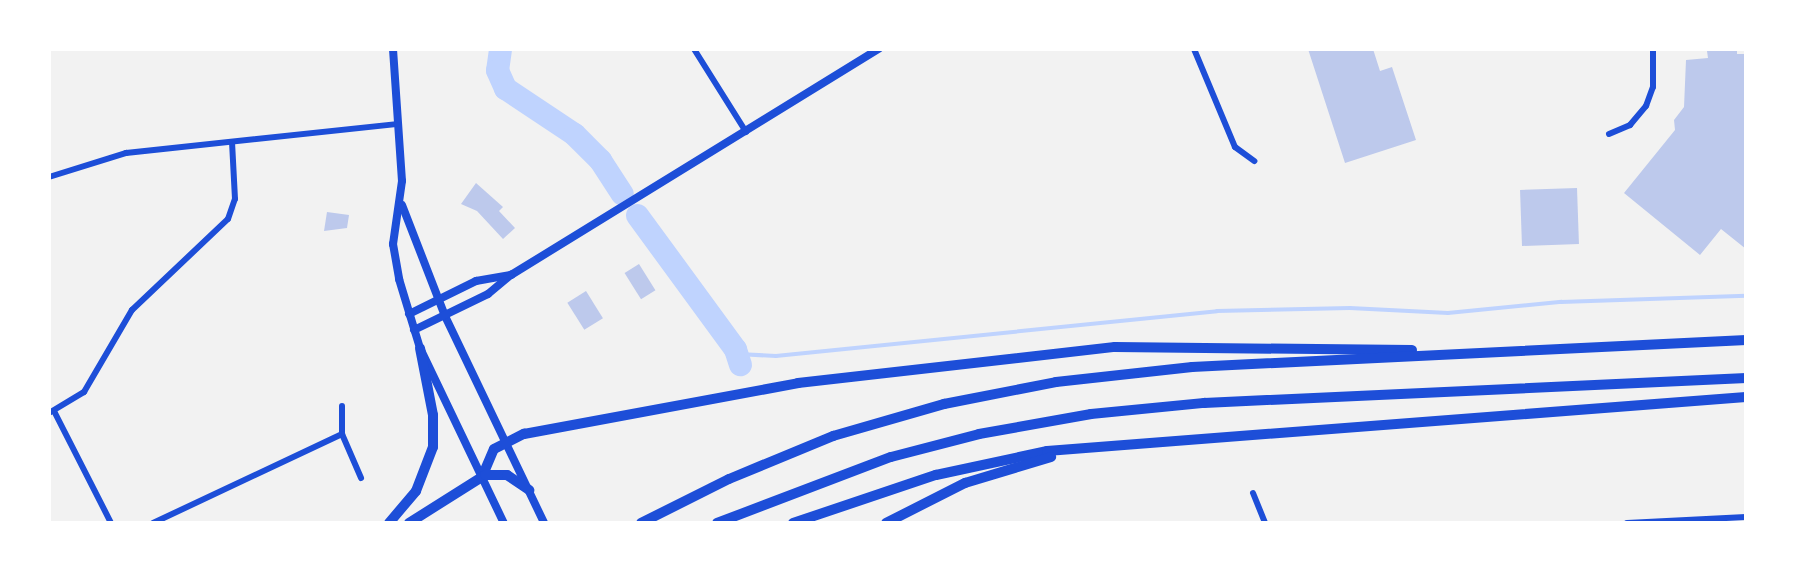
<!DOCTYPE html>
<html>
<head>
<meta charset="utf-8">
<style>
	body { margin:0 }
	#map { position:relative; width:1795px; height:572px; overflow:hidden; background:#f2f2f2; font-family:"Asap Condensed",sans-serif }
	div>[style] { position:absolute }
	.stream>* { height:3.5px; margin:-1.75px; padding:0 1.75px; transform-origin:1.75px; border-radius:1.75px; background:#bfd3fe }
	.river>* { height:23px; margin:-11.5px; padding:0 11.5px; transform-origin:11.5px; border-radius:11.5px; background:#bfd3fe }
	.building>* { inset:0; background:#bdc9ec; transform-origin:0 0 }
	.minor>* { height:6px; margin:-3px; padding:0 3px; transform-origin:3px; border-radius:3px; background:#1d4ed8 }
	.tertiary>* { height:8px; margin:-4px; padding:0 4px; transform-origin:4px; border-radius:4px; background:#1d4ed8 }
	.motorway>* { height:10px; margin:-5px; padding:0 5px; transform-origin:5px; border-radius:5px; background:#1d4ed8 }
	span { translate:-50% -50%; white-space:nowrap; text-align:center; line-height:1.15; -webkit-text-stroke:7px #fff; paint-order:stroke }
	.frame { position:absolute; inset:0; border:51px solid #fff; pointer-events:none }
</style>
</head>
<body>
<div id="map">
	<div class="stream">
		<i style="left:738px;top:354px;width:38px;rotate:3deg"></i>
		<i style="left:776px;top:356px;width:443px;rotate:-5.8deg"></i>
		<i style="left:1217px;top:311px;width:133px;rotate:-1.3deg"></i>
		<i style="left:1350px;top:308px;width:98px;rotate:2.9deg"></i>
		<i style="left:1448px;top:313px;width:114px;rotate:-5.6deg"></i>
		<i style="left:1561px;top:302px;width:185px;rotate:-1.9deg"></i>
	</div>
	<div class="river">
		<i style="left:500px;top:49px;width:21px;rotate:98deg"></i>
		<i style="left:497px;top:70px;width:20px;rotate:66deg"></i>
		<i style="left:505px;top:88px;width:83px;rotate:33.7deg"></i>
		<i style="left:574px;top:134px;width:37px;rotate:45deg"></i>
		<i style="left:600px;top:160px;width:40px;rotate:57.1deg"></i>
		<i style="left:637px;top:215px;width:166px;rotate:53.8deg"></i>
		<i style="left:735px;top:349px;width:16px;rotate:72deg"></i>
	</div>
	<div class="building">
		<i style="clip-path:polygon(1308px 49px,1373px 49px,1380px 71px,1392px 67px,1416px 140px,1345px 163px)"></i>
		<i style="clip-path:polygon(1737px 49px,1737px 54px,1746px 54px,1746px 249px,1721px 229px,1700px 255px,1624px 193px,1675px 130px,1674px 120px,1684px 107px,1686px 60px,1708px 58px,1707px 51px)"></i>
		<i style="clip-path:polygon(476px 183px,503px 207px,499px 211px,515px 228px,503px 239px,477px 211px,461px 204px)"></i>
		<i style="left:1577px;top:188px;width:56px;height:57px;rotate:88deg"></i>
		<i style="clip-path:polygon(327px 212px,349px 215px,347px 228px,324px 231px)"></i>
		<i style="left:639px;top:264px;width:31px;height:17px;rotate:58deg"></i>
		<i style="left:586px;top:291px;width:32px;height:22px;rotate:58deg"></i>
	</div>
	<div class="minor">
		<i style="left:694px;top:49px;width:98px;rotate:57.9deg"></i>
		<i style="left:1194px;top:49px;width:106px;rotate:67.3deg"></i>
		<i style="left:1235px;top:147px;width:24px;rotate:36deg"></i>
		<i style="left:1609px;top:134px;width:23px;rotate:-23deg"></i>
		<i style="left:1630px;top:125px;width:25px;rotate:-50deg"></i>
		<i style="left:1646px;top:106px;width:20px;rotate:-70deg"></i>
		<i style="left:1653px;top:87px;width:38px;rotate:-90deg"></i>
		<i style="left:49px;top:177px;width:81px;rotate:-17.3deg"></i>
		<i style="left:126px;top:153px;width:274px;rotate:-6.1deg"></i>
		<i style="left:342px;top:406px;width:28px;rotate:90deg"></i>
		<i style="left:342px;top:434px;width:48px;rotate:66.6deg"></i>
		<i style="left:54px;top:411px;width:126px;rotate:63deg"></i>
		<i style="left:49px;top:413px;width:41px;rotate:-31deg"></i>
		<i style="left:84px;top:392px;width:95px;rotate:-59.7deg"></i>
		<i style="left:132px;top:310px;width:132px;rotate:-43.5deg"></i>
		<i style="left:228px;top:219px;width:21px;rotate:-71deg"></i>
		<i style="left:235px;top:199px;width:57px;rotate:-93deg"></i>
		<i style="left:1253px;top:493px;width:32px;rotate:68deg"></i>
		<i style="left:153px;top:523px;width:209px;rotate:-25.2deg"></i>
		<i style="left:1627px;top:523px;width:119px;rotate:-2.9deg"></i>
	</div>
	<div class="tertiary">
		<i style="left:393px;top:49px;width:132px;rotate:86.1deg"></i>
		<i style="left:402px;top:181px;width:64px;rotate:98.1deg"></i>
		<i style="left:393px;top:244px;width:36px;rotate:80deg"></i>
		<i style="left:399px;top:279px;width:72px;rotate:73.1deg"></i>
		<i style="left:420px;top:348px;width:194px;rotate:64.4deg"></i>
		<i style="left:402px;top:205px;width:119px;rotate:68.8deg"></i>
		<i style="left:445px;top:316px;width:229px;rotate:64.4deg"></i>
		<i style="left:409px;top:314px;width:75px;rotate:-26.2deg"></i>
		<i style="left:476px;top:281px;width:36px;rotate:-10deg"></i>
		<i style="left:414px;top:330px;width:82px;rotate:-25.9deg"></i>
		<i style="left:488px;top:294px;width:30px;rotate:-40deg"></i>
		<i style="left:511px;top:275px;width:432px;rotate:-31.6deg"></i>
	</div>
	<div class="motorway">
		<i style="left:482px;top:477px;width:30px;rotate:-67deg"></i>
		<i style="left:494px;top:449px;width:34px;rotate:-27deg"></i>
		<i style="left:524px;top:434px;width:279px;rotate:-10.5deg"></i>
		<i style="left:798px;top:383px;width:319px;rotate:-6.5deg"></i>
		<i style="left:1115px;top:347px;width:297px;rotate:0.6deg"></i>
		<i style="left:389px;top:523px;width:42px;rotate:-49.8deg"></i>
		<i style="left:416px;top:491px;width:47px;rotate:-68.9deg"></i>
		<i style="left:433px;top:447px;width:32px;rotate:-90deg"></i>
		<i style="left:433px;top:415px;width:68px;rotate:-101deg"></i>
		<i style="left:409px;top:523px;width:90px;rotate:-32.3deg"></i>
		<i style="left:485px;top:475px;width:22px"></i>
		<i style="left:507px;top:475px;width:27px;rotate:34deg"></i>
		<i style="left:641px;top:523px;width:98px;rotate:-26.6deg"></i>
		<i style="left:729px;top:479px;width:113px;rotate:-22.5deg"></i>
		<i style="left:833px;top:436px;width:116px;rotate:-16.1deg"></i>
		<i style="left:944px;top:404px;width:114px;rotate:-11.1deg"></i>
		<i style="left:1056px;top:382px;width:137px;rotate:-6.3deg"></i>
		<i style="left:1192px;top:367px;width:555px;rotate:-2.79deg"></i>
		<i style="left:717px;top:523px;width:186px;rotate:-20.8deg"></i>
		<i style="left:891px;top:457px;width:91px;rotate:-14.6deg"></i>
		<i style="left:979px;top:434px;width:114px;rotate:-10.1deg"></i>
		<i style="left:1091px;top:414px;width:114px;rotate:-5.6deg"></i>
		<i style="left:1204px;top:403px;width:543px;rotate:-2.64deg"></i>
		<i style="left:793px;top:523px;width:151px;rotate:-18.6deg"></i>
		<i style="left:936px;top:475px;width:114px;rotate:-12.2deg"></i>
		<i style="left:1047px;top:451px;width:701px;rotate:-4.42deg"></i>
		<i style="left:886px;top:523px;width:89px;rotate:-26.9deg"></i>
		<i style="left:965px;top:483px;width:90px;rotate:-16.8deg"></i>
	</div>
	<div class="frame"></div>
</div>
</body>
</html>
